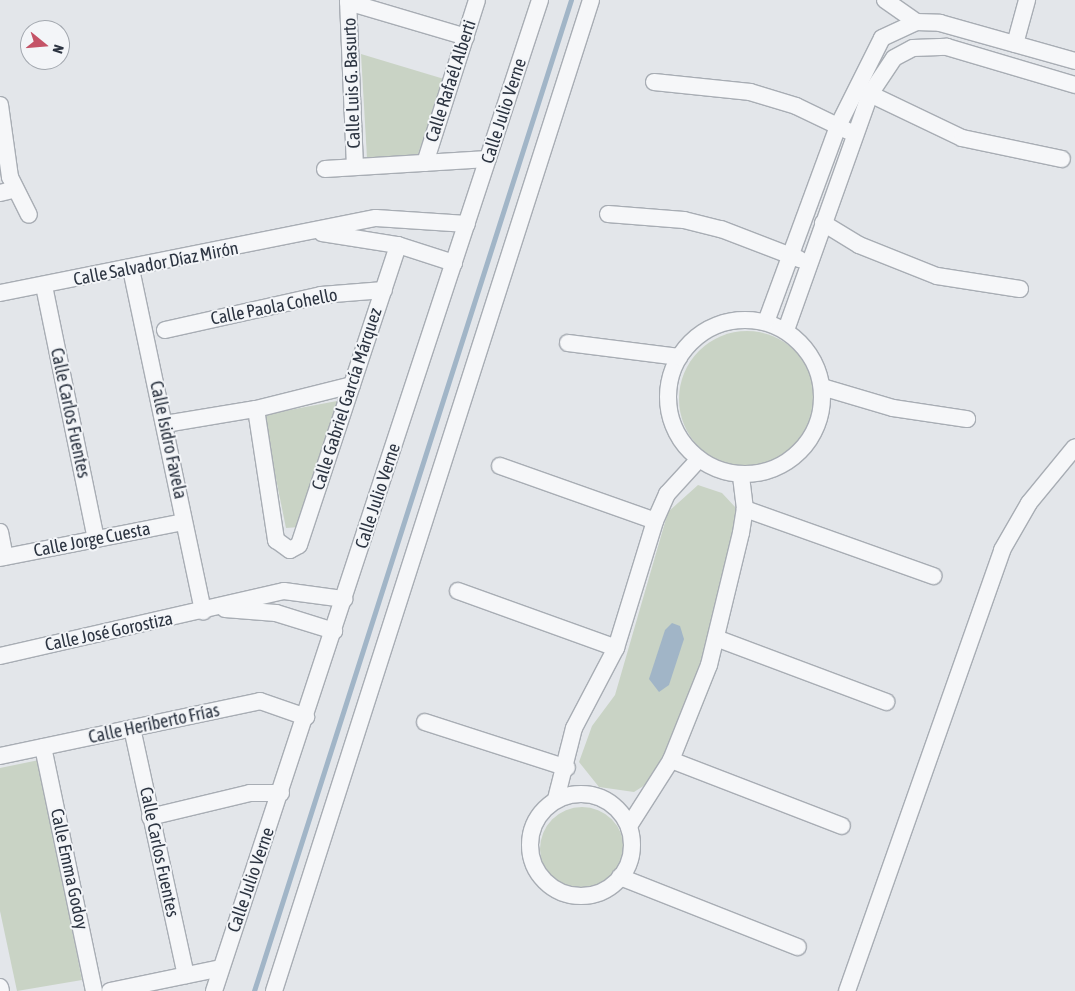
<!DOCTYPE html>
<html>
<head>
<meta charset="utf-8">
<style>
	body { margin:0 }
	#map { position:relative; width:1075px; height:991px; overflow:hidden; background:#e3e6ea; font-family:"Asap Condensed",sans-serif }
	div>[style] { position:absolute }
	.green>* { inset:0; background:#c9d3c5 }
	.round { border-radius:50% }
	.water>* { inset:0; background:#a1b5c7 }
	.stream>* { height:4.5px; margin:-2.25px; padding:0 2.25px; transform-origin:2.25px; border-radius:2.25px; background:#a1b5c7 }
	.roads { filter:drop-shadow(1px 0 #a8adb4) drop-shadow(-1px 0 #a8adb4) drop-shadow(0 1px #a8adb4) drop-shadow(0 -1px #a8adb4) }
	.minor>* { height:16px; margin:-8px; padding:0 8px; transform-origin:8px; border-radius:8px; background:#f6f7f9 }
	.minor>.ring { margin:-8px; padding:0; box-sizing:content-box; background:none; border:16px solid #f6f7f9; border-radius:50% }
	span { translate:-50% -50%; white-space:nowrap; text-align:center; line-height:1.15; -webkit-text-stroke:4px #f3f5f8; paint-order:stroke }
	.street-label { font-size:18px; color:#2c3441 }
	.north { position:absolute; left:20px; top:20px; width:50px; height:50px; box-sizing:border-box; background:#f3f5f8; border:1px solid #a3a8af; border-radius:50%; rotate:107deg; font-size:14px; font-weight:700; line-height:20px; text-align:center; color:#2c3441 }
	.north::after { content:''; display:block; margin:auto; width:18px; height:22px; background:#c45367; clip-path:polygon(50% 0,100% 100%,50% 72%,0 100%) }
</style>
</head>
<body>
<div id="map">
	<div class="green">
		<i style="clip-path:polygon(361px 54px,444px 79px,417px 157px,367px 158px)"></i>
		<i class="round" style="left:679px;top:331px;width:136px;height:136px"></i>
		<i style="clip-path:polygon(337px 401px,339px 407px,300px 527px,286px 528px,263px 415px)"></i>
		<i style="clip-path:polygon(698px 485px,722px 493px,736px 508px,734px 538px,701px 674px,668px 744px,659px 776px,634px 792px,599px 787px,579px 762px,592px 726px,615px 695px,668px 512px)"></i>
		<i style="clip-path:polygon(39px 760px,82px 980px,17px 991px,0 911px,0 768px)"></i>
		<i class="round" style="left:540px;top:807px;width:84px;height:84px"></i>
	</div>
	<div class="water">
		<i style="clip-path:polygon(672px 623px,680px 626px,684px 639px,669px 685px,659px 692px,649px 679px,665px 630px)"></i>
	</div>
	<div class="stream">
		<i style="left:254px;top:991px;width:1040px;rotate:-72.26deg"></i>
	</div>
	<div class="roads">
		<div class="minor">
			<i style="left:348px;top:0;width:167px;rotate:87.6deg"></i>
			<i style="left:885px;top:0;width:38px;rotate:35deg"></i>
			<i style="left:348px;top:2px;width:123px;rotate:16.5deg"></i>
			<i style="left:1015px;top:44px;width:46px;rotate:-74.7deg"></i>
			<i style="left:654px;top:82px;width:97px;rotate:5.9deg"></i>
			<i style="left:750px;top:92px;width:48px;rotate:16.9deg"></i>
			<i style="left:796px;top:106px;width:58px;rotate:25.7deg"></i>
			<i style="left:870px;top:94px;width:102px;rotate:25.6deg"></i>
			<i style="left:962px;top:138px;width:102px;rotate:11.9deg"></i>
			<i style="left:0;top:105px;width:73px;rotate:82.1deg"></i>
			<i style="left:10px;top:177px;width:42px;rotate:63.4deg"></i>
			<i style="left:425px;top:163px;width:171px;rotate:-72.3deg"></i>
			<i style="left:325px;top:169px;width:163px;rotate:-3.5deg"></i>
			<i style="left:0;top:193px;width:16px;rotate:-14deg"></i>
			<i style="left:608px;top:214px;width:76px;rotate:4.5deg"></i>
			<i style="left:684px;top:220px;width:38px;rotate:14deg"></i>
			<i style="left:721px;top:229px;width:84px;rotate:21deg"></i>
			<i style="left:823px;top:223px;width:42px;rotate:31.4deg"></i>
			<i style="left:859px;top:245px;width:84px;rotate:21.7deg"></i>
			<i style="left:937px;top:276px;width:84px;rotate:8.9deg"></i>
			<i style="left:322px;top:233px;width:77px;rotate:9deg"></i>
			<i style="left:398px;top:245px;width:59px;rotate:17.8deg"></i>
			<i style="left:131px;top:269px;width:350px;rotate:78.1deg"></i>
			<i style="left:44px;top:286px;width:258px;rotate:78.4deg"></i>
			<i style="left:0;top:293px;width:383px;rotate:-11.3deg"></i>
			<i style="left:376px;top:218px;width:91px;rotate:3.8deg"></i>
			<i class="ring" style="left:668px;top:320px;width:138px;height:138px"></i>
			<i style="left:766px;top:322px;width:209px;rotate:-69.8deg"></i>
			<i style="left:838px;top:126px;width:98px;rotate:-63.4deg"></i>
			<i style="left:882px;top:38px;width:38px;rotate:-25deg"></i>
			<i style="left:916px;top:22px;width:24px;rotate:2deg"></i>
			<i style="left:940px;top:23px;width:140px;rotate:15.7deg"></i>
			<i style="left:165px;top:330px;width:160px;rotate:-12.6deg"></i>
			<i style="left:321px;top:295px;width:63px;rotate:-4.5deg"></i>
			<i style="left:786px;top:330px;width:251px;rotate:-70.4deg"></i>
			<i style="left:870px;top:94px;width:43px;rotate:-56.3deg"></i>
			<i style="left:894px;top:58px;width:21px;rotate:-28deg"></i>
			<i style="left:913px;top:48px;width:34px;rotate:-2deg"></i>
			<i style="left:947px;top:47px;width:134px;rotate:16.5deg"></i>
			<i style="left:568px;top:343px;width:112px;rotate:7.2deg"></i>
			<i style="left:822px;top:387px;width:74px;rotate:16.5deg"></i>
			<i style="left:893px;top:408px;width:75px;rotate:8.5deg"></i>
			<i style="left:256px;top:409px;width:133px;rotate:81.3deg"></i>
			<i style="left:276px;top:540px;width:17px;rotate:36deg"></i>
			<i style="left:290px;top:550px;width:10px;rotate:-29deg"></i>
			<i style="left:299px;top:545px;width:316px;rotate:-71.7deg"></i>
			<i style="left:165px;top:424px;width:92px;rotate:-9.4deg"></i>
			<i style="left:256px;top:409px;width:99px;rotate:-14deg"></i>
			<i style="left:500px;top:466px;width:164px;rotate:19.5deg"></i>
			<i style="left:745px;top:509px;width:200px;rotate:19.6deg"></i>
			<i style="left:0;top:532px;width:25px;rotate:79deg"></i>
			<i style="left:0;top:558px;width:187px;rotate:-11.1deg"></i>
			<i style="left:458px;top:591px;width:168px;rotate:19.8deg"></i>
			<i style="left:225px;top:609px;width:51px;rotate:4.5deg"></i>
			<i style="left:276px;top:613px;width:61px;rotate:17.2deg"></i>
			<i style="left:716px;top:638px;width:182px;rotate:20.6deg"></i>
			<i style="left:0;top:656px;width:291px;rotate:-12.9deg"></i>
			<i style="left:284px;top:591px;width:61px;rotate:7.6deg"></i>
			<i style="left:425px;top:722px;width:149px;rotate:17.9deg"></i>
			<i style="left:132px;top:728px;width:253px;rotate:77.7deg"></i>
			<i style="left:43px;top:747px;width:249px;rotate:78.2deg"></i>
			<i style="left:0;top:756px;width:266px;rotate:-11.9deg"></i>
			<i style="left:260px;top:701px;width:49px;rotate:19.2deg"></i>
			<i style="left:671px;top:760px;width:183px;rotate:21.1deg"></i>
			<i class="ring" style="left:530px;top:794px;width:86px;height:86px"></i>
			<i style="left:556px;top:799px;width:73px;rotate:-75.8deg"></i>
			<i style="left:574px;top:728px;width:90px;rotate:-62.3deg"></i>
			<i style="left:616px;top:648px;width:133px;rotate:-72.9deg"></i>
			<i style="left:655px;top:521px;width:30px;rotate:-66deg"></i>
			<i style="left:667px;top:494px;width:47px;rotate:-47.6deg"></i>
			<i style="left:150px;top:817px;width:103px;rotate:-13.5deg"></i>
			<i style="left:250px;top:793px;width:31px"></i>
			<i style="left:629px;top:826px;width:78px;rotate:-57.5deg"></i>
			<i style="left:671px;top:760px;width:102px;rotate:-68.2deg"></i>
			<i style="left:709px;top:665px;width:136px;rotate:-76.4deg"></i>
			<i style="left:741px;top:533px;width:24px;rotate:-81deg"></i>
			<i style="left:745px;top:509px;width:35px;rotate:-97deg"></i>
			<i style="left:620px;top:877px;width:191px;rotate:21.5deg"></i>
			<i style="left:0;top:987px;width:4px;rotate:76deg"></i>
			<i style="left:110px;top:991px;width:113px;rotate:-11.7deg"></i>
			<i style="left:214px;top:991px;width:1043px;rotate:-71.79deg"></i>
			<i style="left:274px;top:991px;width:1040px;rotate:-72.26deg"></i>
			<i style="left:847px;top:991px;width:467px;rotate:-70.6deg"></i>
			<i style="left:1002px;top:550px;width:54px;rotate:-60.1deg"></i>
			<i style="left:1029px;top:503px;width:72px;rotate:-50.6deg"></i>
		</div>
	</div>
	<div class="street-label">
		<span style="left:451px;top:81px;rotate:-72deg">Calle Rafaél Alberti</span>
		<span style="left:352px;top:83px;rotate:-92deg">Calle Luis G. Basurto</span>
		<span style="left:504px;top:111px;rotate:-72deg">Calle Julio Verne</span>
		<span style="left:156px;top:264px;rotate:-11deg">Calle Salvador Díaz Mirón</span>
		<span style="left:274px;top:307px;rotate:-11deg">Calle Paola Cohello</span>
		<span style="left:347px;top:399px;rotate:-72deg">Calle Gabriel García Márquez</span>
		<span style="left:70px;top:413px;rotate:78deg">Calle Carlos Fuentes</span>
		<span style="left:168px;top:440px;rotate:78deg">Calle Isidro Favela</span>
		<span style="left:378px;top:496px;rotate:-72deg">Calle Julio Verne</span>
		<span style="left:92px;top:540px;rotate:-11deg">Calle Jorge Cuesta</span>
		<span style="left:109px;top:632px;rotate:-12deg">Calle José Gorostiza</span>
		<span style="left:154px;top:724px;rotate:-12deg">Calle Heriberto Frías</span>
		<span style="left:159px;top:852px;rotate:78deg">Calle Carlos Fuentes</span>
		<span style="left:69px;top:869px;rotate:78deg">Calle Emma Godoy</span>
		<span style="left:251px;top:880px;rotate:-71deg">Calle Julio Verne</span>
	</div>
	<div class="north">N</div>
</div>
</body>
</html>
